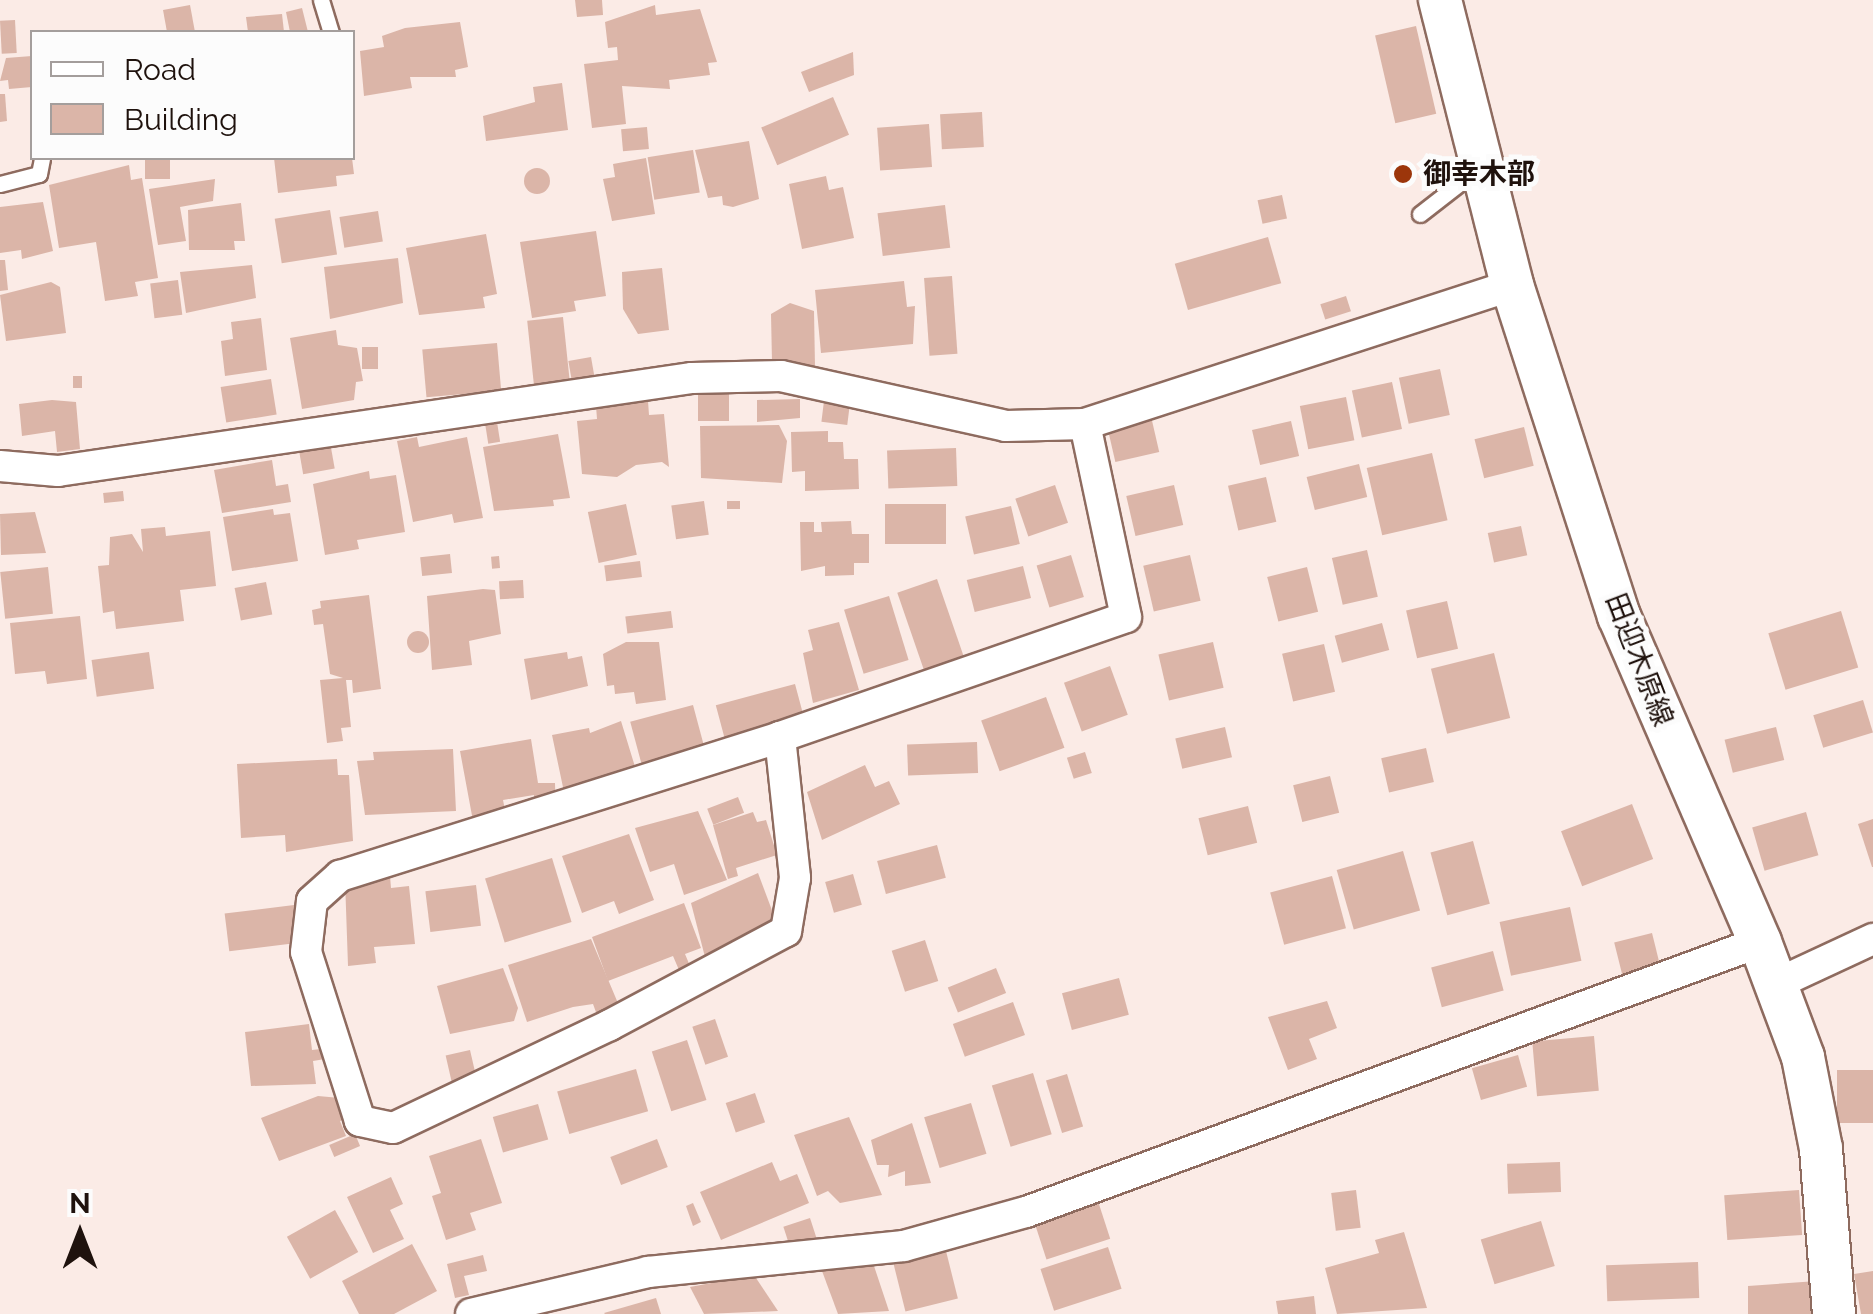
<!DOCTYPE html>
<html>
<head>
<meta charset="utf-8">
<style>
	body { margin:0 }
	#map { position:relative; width:1873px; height:1314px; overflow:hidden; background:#fbebe6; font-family:Raleway,"Noto Sans JP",sans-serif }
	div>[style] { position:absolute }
	.building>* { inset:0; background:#dbb5a8; transform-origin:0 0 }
	.round { border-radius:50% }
	.roads { filter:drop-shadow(2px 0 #8e6b5f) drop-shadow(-2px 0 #8e6b5f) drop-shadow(0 2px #8e6b5f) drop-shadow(0 -2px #8e6b5f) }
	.service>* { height:15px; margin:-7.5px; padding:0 7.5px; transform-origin:7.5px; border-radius:7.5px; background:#fff }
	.minor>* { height:30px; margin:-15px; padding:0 15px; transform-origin:15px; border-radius:15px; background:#fff }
	.secondary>* { height:42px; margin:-21px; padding:0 21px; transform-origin:21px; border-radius:21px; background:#fff }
	.dots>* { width:28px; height:28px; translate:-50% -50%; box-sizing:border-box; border:5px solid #fcfcfc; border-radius:50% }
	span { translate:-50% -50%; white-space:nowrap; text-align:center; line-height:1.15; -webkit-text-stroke:10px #fcfcfc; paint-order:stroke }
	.poi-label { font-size:28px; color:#1f120d; font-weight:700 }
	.left { translate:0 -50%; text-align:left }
	.street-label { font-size:28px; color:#1f120d }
	.legend { position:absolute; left:30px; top:30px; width:325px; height:130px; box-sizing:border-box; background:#fcfcfc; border:2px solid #a49e9c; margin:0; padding:12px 18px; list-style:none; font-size:30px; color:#1f120d }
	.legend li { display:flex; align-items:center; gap:20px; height:50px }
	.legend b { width:50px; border:2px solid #a49e9c }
	.north { position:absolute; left:30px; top:1184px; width:100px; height:100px; -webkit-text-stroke:8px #fcfcfc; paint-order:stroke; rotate:0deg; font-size:28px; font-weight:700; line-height:40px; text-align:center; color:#1f120d }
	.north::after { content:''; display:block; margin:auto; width:35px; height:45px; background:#1f120d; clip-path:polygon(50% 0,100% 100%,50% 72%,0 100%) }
</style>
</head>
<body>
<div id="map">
	<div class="building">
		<i style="clip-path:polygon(575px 0,602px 0,603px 15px,577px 17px)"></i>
		<i style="clip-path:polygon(190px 5px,195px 32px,167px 32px,163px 10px)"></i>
		<i style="clip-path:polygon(655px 5px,656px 15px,700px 9px,717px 62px,708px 63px,710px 75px,669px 80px,670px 89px,622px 86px,626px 124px,592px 128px,584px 64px,618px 60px,617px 47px,608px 48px,605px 22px)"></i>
		<i style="clip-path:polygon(302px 8px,308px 32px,290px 32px,286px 12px)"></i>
		<i style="clip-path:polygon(282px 14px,284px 32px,248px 32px,246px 17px)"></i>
		<i style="left:15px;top:20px;width:33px;height:15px;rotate:87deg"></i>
		<i style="clip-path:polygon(460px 22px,468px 67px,455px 70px,456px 77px,410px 77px,412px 88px,364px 96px,360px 51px,384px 47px,382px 36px,405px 28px)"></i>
		<i style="left:1416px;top:26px;width:90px;height:42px;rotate:77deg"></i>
		<i style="clip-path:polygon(853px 52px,854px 75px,809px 92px,801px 72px)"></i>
		<i style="clip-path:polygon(32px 56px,32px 87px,9px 89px,8px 80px,0 81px,6px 58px)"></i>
		<i style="clip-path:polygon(562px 83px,568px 130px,486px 141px,483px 116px,535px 102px,533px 87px)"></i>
		<i style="clip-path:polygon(0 94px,5px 94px,7px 121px,0 122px)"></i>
		<i style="left:833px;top:97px;width:41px;height:78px;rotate:67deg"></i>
		<i style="left:982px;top:112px;width:35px;height:42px;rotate:87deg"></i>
		<i style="left:929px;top:124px;width:43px;height:52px;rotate:86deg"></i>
		<i style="left:647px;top:127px;width:22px;height:26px;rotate:85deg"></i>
		<i style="clip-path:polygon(749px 141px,759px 199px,733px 207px,723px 205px,722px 196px,708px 198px,695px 150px)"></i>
		<i style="left:693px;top:150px;width:43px;height:46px;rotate:81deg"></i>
		<i style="left:145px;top:158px;width:25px;height:21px"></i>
		<i style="clip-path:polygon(274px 158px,352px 158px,354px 174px,336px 176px,337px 186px,278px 193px)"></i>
		<i style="clip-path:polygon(646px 158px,655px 214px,612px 221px,603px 179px,615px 177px,613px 164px)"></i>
		<i style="clip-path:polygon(129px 165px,131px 180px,142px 178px,158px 278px,135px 282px,138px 296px,105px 301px,96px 242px,59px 248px,49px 185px)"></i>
		<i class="round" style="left:524px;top:168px;width:26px;height:26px"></i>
		<i style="clip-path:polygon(826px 176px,829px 190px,843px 187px,854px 238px,802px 249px,789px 184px)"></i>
		<i style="clip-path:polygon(215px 179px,213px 201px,180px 207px,186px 241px,158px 245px,149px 189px)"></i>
		<i style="left:1282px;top:195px;width:24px;height:25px;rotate:78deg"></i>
		<i style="clip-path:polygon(43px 202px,53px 251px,22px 259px,21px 250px,0 253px,0 207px)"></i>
		<i style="clip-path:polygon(241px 203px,245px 241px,234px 241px,235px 250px,189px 250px,188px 210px)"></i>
		<i style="left:945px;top:205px;width:43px;height:68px;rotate:83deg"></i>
		<i style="left:330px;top:210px;width:45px;height:56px;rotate:81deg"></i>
		<i style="left:378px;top:211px;width:31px;height:39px;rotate:81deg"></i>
		<i style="clip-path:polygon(596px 231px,606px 296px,574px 301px,576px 311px,532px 318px,520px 242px)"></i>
		<i style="clip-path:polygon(486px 234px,497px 294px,483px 297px,485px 308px,419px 315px,406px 248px)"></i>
		<i style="left:1268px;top:237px;width:48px;height:97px;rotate:74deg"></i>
		<i style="clip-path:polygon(398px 258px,403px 303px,330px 319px,324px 267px)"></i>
		<i style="clip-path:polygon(0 260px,5px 260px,8px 290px,0 291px)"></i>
		<i style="clip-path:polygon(252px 265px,256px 298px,186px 313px,180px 272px)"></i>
		<i style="clip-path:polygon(662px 268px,669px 330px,638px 334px,623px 309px,622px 272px)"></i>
		<i style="left:952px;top:276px;width:78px;height:28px;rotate:86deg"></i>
		<i style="left:178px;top:280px;width:35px;height:28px;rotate:83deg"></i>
		<i style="clip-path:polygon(904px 281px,907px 307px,915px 306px,913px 344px,821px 353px,815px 290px)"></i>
		<i style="clip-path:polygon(51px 282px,60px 287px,66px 333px,6px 341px,0 295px)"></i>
		<i style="left:1346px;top:296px;width:16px;height:27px;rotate:72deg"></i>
		<i style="clip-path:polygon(790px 303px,814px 311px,815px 367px,784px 369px,772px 362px,771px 314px)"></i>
		<i style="left:563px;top:317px;width:67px;height:36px;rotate:84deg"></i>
		<i style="clip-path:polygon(261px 318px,267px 370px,225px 376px,221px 341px,233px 339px,231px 322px)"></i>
		<i style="clip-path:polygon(336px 330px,338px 345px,357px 348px,363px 381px,356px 382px,354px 400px,302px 409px,290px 338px)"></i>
		<i style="left:497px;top:343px;width:48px;height:75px;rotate:85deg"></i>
		<i style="left:362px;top:347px;width:16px;height:22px"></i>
		<i style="left:591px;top:357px;width:22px;height:23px;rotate:80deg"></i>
		<i style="left:1440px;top:369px;width:47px;height:42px;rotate:78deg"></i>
		<i style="left:82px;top:376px;width:12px;height:9px;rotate:90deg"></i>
		<i style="left:271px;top:379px;width:36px;height:51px;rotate:81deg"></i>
		<i style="left:1392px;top:382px;width:48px;height:41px;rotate:78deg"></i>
		<i style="left:698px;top:394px;width:31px;height:27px"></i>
		<i style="left:1346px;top:397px;width:44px;height:47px;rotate:79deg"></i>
		<i style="clip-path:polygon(800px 399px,800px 418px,757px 422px,757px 400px)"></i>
		<i style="clip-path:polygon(52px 400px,76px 402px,80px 449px,57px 452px,55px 431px,22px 436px,19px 404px)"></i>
		<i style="clip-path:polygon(648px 401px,649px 415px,664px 414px,669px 467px,662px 462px,636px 465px,617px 477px,582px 474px,577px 421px,597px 419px,596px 406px)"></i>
		<i style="left:824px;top:401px;width:26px;height:21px;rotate:7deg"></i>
		<i style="left:1150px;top:412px;width:41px;height:45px;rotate:77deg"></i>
		<i style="left:1291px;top:421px;width:36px;height:40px;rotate:77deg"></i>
		<i style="left:497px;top:422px;width:20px;height:12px;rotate:81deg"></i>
		<i style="clip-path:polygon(779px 425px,787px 441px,782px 483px,701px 478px,700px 426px)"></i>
		<i style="left:1524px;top:427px;width:40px;height:51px;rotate:76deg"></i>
		<i style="clip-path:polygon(828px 431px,828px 442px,843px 442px,844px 459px,858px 459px,859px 489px,805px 491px,805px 471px,792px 472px,791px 432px)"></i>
		<i style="clip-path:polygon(558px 434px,570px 498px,553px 500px,554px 506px,494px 511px,483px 447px)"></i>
		<i style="clip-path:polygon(417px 437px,419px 447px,467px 437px,483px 518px,454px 523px,452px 514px,413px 522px,397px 441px)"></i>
		<i style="left:330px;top:442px;width:27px;height:32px;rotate:80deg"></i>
		<i style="left:956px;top:448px;width:38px;height:69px;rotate:88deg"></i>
		<i style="left:1432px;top:453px;width:69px;height:67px;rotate:77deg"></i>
		<i style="clip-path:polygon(272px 460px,276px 486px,288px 484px,291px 502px,222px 513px,214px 470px)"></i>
		<i style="left:1359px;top:464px;width:34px;height:54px;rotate:76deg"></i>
		<i style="clip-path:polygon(369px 471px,370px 479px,396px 475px,405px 532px,357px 540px,359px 549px,325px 555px,313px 484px)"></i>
		<i style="left:1266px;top:477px;width:46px;height:39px;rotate:77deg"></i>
		<i style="left:1055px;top:485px;width:40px;height:42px;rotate:71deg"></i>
		<i style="left:1174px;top:485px;width:41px;height:49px;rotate:77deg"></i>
		<i style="left:123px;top:491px;width:10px;height:20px;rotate:84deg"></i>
		<i style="left:704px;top:501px;width:34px;height:33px;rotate:82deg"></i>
		<i style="left:727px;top:501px;width:13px;height:8px"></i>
		<i style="left:626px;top:504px;width:52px;height:39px;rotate:78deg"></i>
		<i style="left:885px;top:504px;width:61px;height:40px"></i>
		<i style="left:1011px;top:506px;width:39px;height:47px;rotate:77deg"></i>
		<i style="clip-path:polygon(273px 509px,274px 515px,290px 513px,298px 561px,232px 571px,223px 517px)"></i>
		<i style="clip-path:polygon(35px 512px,46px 553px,1px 555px,0 514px)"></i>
		<i style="clip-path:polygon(851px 521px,852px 534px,869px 534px,869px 563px,854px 563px,854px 575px,825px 576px,825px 566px,801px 571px,800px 522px,814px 522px,814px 532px,822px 532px,821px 522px)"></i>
		<i style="left:1521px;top:526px;width:30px;height:34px;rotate:78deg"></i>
		<i style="clip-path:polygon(165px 527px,166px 536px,210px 531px,216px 586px,180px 590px,184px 621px,116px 629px,114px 611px,103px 613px,98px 566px,109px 565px,110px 537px,132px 534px,143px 552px,141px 529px)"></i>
		<i style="left:1367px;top:550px;width:48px;height:36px;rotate:77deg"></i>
		<i style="left:450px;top:554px;width:19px;height:30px;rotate:84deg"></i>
		<i style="left:1071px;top:555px;width:44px;height:36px;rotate:73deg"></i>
		<i style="left:1190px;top:555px;width:47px;height:48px;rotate:77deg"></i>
		<i style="left:499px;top:556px;width:12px;height:8px;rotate:85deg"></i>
		<i style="left:640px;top:561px;width:16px;height:36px;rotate:83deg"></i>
		<i style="left:1023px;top:566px;width:33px;height:58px;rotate:76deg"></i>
		<i style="left:48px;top:567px;width:47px;height:48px;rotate:84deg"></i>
		<i style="left:1307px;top:567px;width:46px;height:41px;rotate:76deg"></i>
		<i style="left:937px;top:579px;width:85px;height:42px;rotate:71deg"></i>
		<i style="left:523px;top:580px;width:18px;height:24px;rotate:87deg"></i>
		<i style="left:266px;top:582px;width:33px;height:32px;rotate:79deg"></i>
		<i style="clip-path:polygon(483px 589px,495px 590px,501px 634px,469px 641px,472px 665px,432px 670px,427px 596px)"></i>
		<i style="clip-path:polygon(369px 595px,381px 689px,353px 693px,352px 680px,346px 680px,351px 727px,341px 728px,343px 741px,327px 743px,320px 680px,343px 678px,330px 674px,323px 624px,314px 625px,312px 610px,321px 608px,320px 601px)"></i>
		<i style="left:889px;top:596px;width:67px;height:47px;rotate:73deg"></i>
		<i style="left:1447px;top:601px;width:49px;height:42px;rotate:77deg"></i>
		<i style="left:671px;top:611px;width:17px;height:46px;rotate:83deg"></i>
		<i style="left:1841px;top:611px;width:59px;height:76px;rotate:73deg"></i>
		<i style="clip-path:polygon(80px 616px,87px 679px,47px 684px,45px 671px,15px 674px,10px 623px)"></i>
		<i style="clip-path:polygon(839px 622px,859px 690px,813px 703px,803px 653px,813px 650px,808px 630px)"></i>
		<i style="left:1382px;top:623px;width:28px;height:49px;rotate:75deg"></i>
		<i class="round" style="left:407px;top:631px;width:22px;height:22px"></i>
		<i style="clip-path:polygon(626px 642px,659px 642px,666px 700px,636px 704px,634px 692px,615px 694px,614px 685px,607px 686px,603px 654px)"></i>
		<i style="left:1213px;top:642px;width:47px;height:56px;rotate:77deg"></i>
		<i style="left:1324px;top:644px;width:49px;height:43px;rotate:77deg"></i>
		<i style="left:149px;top:652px;width:37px;height:58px;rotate:82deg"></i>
		<i style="clip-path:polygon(567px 652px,568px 659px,582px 656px,588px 686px,531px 700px,524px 659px)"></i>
		<i style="left:1494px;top:653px;width:67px;height:65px;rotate:76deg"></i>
		<i style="left:1110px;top:666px;width:52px;height:49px;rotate:70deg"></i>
		<i style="left:795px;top:684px;width:60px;height:82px;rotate:75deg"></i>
		<i style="left:1046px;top:697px;width:54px;height:69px;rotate:70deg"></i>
		<i style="left:1863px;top:700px;width:34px;height:52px;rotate:73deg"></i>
		<i style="left:693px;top:705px;width:43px;height:65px;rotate:75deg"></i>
		<i style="clip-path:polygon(621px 721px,636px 770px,590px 780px,596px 806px,568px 811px,552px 735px,589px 728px,590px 733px)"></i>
		<i style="left:1225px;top:727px;width:31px;height:51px;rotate:77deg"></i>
		<i style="left:1776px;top:727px;width:34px;height:53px;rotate:76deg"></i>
		<i style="clip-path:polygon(531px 739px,538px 783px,555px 783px,556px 821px,534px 821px,534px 795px,503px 800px,506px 815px,473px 821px,460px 751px)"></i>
		<i style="left:977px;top:742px;width:31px;height:70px;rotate:88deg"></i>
		<i style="left:1426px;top:748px;width:35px;height:46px;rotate:77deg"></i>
		<i style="clip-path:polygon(453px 749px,456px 811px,365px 815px,357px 761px,374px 760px,373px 752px)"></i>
		<i style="left:1085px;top:752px;width:22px;height:19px;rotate:72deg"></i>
		<i style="clip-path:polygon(337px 759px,338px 775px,349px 775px,353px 841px,286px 852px,285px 835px,241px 838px,237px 764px)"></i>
		<i style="clip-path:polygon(865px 765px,875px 787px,889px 781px,900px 804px,822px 840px,807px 792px)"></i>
		<i style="left:1330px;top:776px;width:38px;height:38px;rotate:76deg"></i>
		<i style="left:738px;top:797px;width:17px;height:33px;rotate:69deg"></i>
		<i style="left:1632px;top:804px;width:59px;height:76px;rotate:69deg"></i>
		<i style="left:1248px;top:806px;width:38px;height:51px;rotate:76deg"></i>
		<i style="clip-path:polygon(698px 811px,727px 880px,684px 895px,674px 864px,650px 872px,635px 828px)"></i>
		<i style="clip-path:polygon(753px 812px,757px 822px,766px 820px,777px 855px,736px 868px,738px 876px,728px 879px,713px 825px)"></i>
		<i style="left:1806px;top:812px;width:45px;height:56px;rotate:74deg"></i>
		<i style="clip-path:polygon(1873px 819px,1873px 867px,1872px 867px,1858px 824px)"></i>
		<i style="clip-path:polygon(629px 834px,654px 900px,619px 914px,614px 901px,582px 913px,562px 856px)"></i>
		<i style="left:1473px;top:841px;width:65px;height:44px;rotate:75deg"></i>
		<i style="left:937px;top:845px;width:34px;height:62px;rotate:75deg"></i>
		<i style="left:1403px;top:851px;width:62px;height:69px;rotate:74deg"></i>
		<i style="left:552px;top:858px;width:67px;height:70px;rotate:73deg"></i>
		<i style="clip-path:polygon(758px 873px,779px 929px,705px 957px,691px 903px)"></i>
		<i style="left:853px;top:874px;width:32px;height:29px;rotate:74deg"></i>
		<i style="clip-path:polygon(390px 876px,391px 888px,409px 886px,415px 944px,374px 947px,376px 963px,348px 966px,345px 880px)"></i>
		<i style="left:1332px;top:876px;width:54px;height:64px;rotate:75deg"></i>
		<i style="left:476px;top:885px;width:41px;height:51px;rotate:83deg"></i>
		<i style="left:310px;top:903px;width:38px;height:86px;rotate:83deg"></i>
		<i style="clip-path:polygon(684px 903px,701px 948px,685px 954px,690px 966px,679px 970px,673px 956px,608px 981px,592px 937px)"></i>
		<i style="left:1570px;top:907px;width:55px;height:72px;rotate:78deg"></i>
		<i style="left:1652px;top:933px;width:37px;height:39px;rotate:76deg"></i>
		<i style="clip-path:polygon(591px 939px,620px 1008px,597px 1015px,593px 1004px,573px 1007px,527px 1022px,508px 965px)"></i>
		<i style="left:925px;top:940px;width:43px;height:35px;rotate:72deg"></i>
		<i style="left:1493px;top:951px;width:41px;height:64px;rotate:75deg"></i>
		<i style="clip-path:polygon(503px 968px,518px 1008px,514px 1021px,450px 1034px,437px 986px)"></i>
		<i style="left:996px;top:968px;width:27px;height:52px;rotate:68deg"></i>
		<i style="left:1119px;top:978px;width:38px;height:59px;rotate:75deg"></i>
		<i style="clip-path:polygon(1327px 1001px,1337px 1028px,1309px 1039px,1317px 1059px,1288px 1070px,1268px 1017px)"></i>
		<i style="left:1013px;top:1002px;width:35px;height:64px;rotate:70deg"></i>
		<i style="left:715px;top:1019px;width:40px;height:24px;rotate:71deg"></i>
		<i style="clip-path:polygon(309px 1024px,312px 1050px,330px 1048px,331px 1058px,313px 1061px,316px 1084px,251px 1086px,245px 1032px)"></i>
		<i style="left:1594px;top:1036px;width:55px;height:62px;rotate:85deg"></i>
		<i style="left:687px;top:1040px;width:63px;height:37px;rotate:72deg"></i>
		<i style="left:470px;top:1050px;width:27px;height:25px;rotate:77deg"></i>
		<i style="left:1518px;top:1055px;width:33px;height:48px;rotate:74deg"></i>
		<i style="left:636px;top:1069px;width:44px;height:82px;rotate:74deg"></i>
		<i style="left:1873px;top:1070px;width:53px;height:36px;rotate:90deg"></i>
		<i style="left:1033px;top:1073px;width:64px;height:43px;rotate:73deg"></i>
		<i style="left:1067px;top:1074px;width:55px;height:22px;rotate:73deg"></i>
		<i style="left:755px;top:1093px;width:31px;height:31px;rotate:71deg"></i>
		<i style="clip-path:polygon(318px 1096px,340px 1098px,349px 1118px,340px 1121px,346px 1136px,279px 1161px,261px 1118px)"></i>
		<i style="left:971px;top:1103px;width:53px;height:49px;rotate:73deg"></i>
		<i style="left:538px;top:1104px;width:37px;height:47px;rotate:74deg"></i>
		<i style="clip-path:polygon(849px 1117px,882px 1195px,840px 1203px,828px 1191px,817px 1196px,794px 1135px)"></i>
		<i style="clip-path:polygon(912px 1123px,931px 1183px,905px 1186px,905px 1171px,888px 1177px,889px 1165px,877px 1165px,871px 1140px)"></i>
		<i style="left:355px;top:1134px;width:13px;height:28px;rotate:67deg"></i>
		<i style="clip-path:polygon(481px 1139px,502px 1203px,470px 1213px,476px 1230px,446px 1240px,432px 1196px,441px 1193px,429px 1156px)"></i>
		<i style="left:657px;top:1139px;width:30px;height:50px;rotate:69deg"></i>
		<i style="clip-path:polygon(772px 1162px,780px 1181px,797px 1174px,809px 1203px,721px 1240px,700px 1192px)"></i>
		<i style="left:1560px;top:1162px;width:30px;height:53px;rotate:88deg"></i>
		<i style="clip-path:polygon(391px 1177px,403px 1204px,390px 1210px,404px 1239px,373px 1253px,347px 1197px)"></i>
		<i style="left:1356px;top:1190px;width:38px;height:25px;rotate:83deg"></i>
		<i style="left:1799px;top:1190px;width:45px;height:75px;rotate:86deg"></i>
		<i style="left:1096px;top:1195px;width:46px;height:67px;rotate:72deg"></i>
		<i style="clip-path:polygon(693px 1203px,701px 1222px,693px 1226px,686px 1206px)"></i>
		<i style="left:335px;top:1210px;width:48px;height:55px;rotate:61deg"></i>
		<i style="left:810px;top:1218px;width:26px;height:28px;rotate:72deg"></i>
		<i style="left:1541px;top:1221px;width:47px;height:63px;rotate:73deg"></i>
		<i style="clip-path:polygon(1404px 1232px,1427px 1308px,1337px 1314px,1325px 1268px,1379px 1253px,1375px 1240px)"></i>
		<i style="clip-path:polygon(412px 1244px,437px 1291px,394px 1314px,359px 1314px,342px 1281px)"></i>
		<i style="left:1108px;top:1247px;width:44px;height:71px;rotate:72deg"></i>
		<i style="left:946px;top:1251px;width:49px;height:54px;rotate:76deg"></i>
		<i style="clip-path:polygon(483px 1255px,487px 1271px,464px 1276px,469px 1295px,455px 1298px,447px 1264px)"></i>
		<i style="clip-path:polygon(871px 1257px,889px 1311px,838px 1314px,822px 1271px)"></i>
		<i style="left:1698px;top:1262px;width:36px;height:92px;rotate:88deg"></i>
		<i style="clip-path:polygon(1873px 1271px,1873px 1314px,1861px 1314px,1854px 1274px)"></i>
		<i style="clip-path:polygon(754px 1275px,778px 1311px,704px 1314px,690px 1287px)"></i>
		<i style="clip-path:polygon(1817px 1281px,1820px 1314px,1748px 1314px,1748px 1286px)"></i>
		<i style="clip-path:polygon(1314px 1296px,1316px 1314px,1278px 1314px,1276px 1301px)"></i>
		<i style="clip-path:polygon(656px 1298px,661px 1314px,605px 1314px,604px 1313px)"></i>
	</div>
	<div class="roads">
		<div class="service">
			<i style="left:321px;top:0;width:34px;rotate:73deg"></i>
			<i style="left:0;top:184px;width:40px;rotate:-14.4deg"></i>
			<i style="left:39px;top:174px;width:16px;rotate:-79deg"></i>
			<i style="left:1420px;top:214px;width:75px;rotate:-37.9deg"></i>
		</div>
		<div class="minor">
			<i style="left:0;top:466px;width:58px;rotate:4.9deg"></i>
			<i style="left:58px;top:471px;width:641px;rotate:-8.35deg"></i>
			<i style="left:692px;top:378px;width:89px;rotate:-1.3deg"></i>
			<i style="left:781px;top:376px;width:230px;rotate:12.5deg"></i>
			<i style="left:1006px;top:426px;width:79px;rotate:-1.5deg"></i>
			<i style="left:1085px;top:424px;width:449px;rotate:-18deg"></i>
			<i style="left:780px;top:737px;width:142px;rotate:83.9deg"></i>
			<i style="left:795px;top:878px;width:54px;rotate:99.6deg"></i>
			<i style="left:786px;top:931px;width:200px;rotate:151.9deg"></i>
			<i style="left:610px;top:1025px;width:240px;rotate:154.6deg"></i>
			<i style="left:393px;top:1128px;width:34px;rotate:-168deg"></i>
			<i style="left:360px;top:1121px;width:177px;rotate:-107.7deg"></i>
			<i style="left:306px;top:952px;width:51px;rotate:-83.3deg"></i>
			<i style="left:312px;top:901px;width:38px;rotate:-42deg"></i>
			<i style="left:340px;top:876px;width:461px;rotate:-17.5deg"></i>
			<i style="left:780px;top:737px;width:366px;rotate:-19.1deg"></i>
			<i style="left:1126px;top:617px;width:197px;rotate:-102deg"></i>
			<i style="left:1776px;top:984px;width:107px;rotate:-24.9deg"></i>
			<i style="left:471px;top:1314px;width:182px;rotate:-13.3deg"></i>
			<i style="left:648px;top:1272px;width:257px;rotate:-5.8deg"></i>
			<i style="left:904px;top:1246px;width:127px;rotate:-15.6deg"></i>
			<i style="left:1026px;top:1212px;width:782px;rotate:-20.2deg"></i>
		</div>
		<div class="secondary">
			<i style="left:1440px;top:0;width:294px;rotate:75.8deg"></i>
			<i style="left:1512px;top:285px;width:348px;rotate:72.1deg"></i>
			<i style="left:1619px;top:616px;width:355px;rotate:66.6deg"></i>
			<i style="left:1760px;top:942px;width:123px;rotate:69.5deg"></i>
			<i style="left:1803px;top:1057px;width:94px;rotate:78.9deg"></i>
			<i style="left:1821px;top:1149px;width:166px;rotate:85.5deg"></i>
		</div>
	</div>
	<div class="dots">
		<i style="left:1403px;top:174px;background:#9c360b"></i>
	</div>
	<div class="poi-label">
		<span class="left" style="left:1423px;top:174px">御幸木部</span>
	</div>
	<div class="street-label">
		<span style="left:1639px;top:660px;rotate:69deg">田迎木原線</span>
	</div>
	<ul class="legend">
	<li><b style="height:12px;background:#fff"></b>Road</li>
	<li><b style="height:28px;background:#dbb5a8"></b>Building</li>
	</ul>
	<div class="north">N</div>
</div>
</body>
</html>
